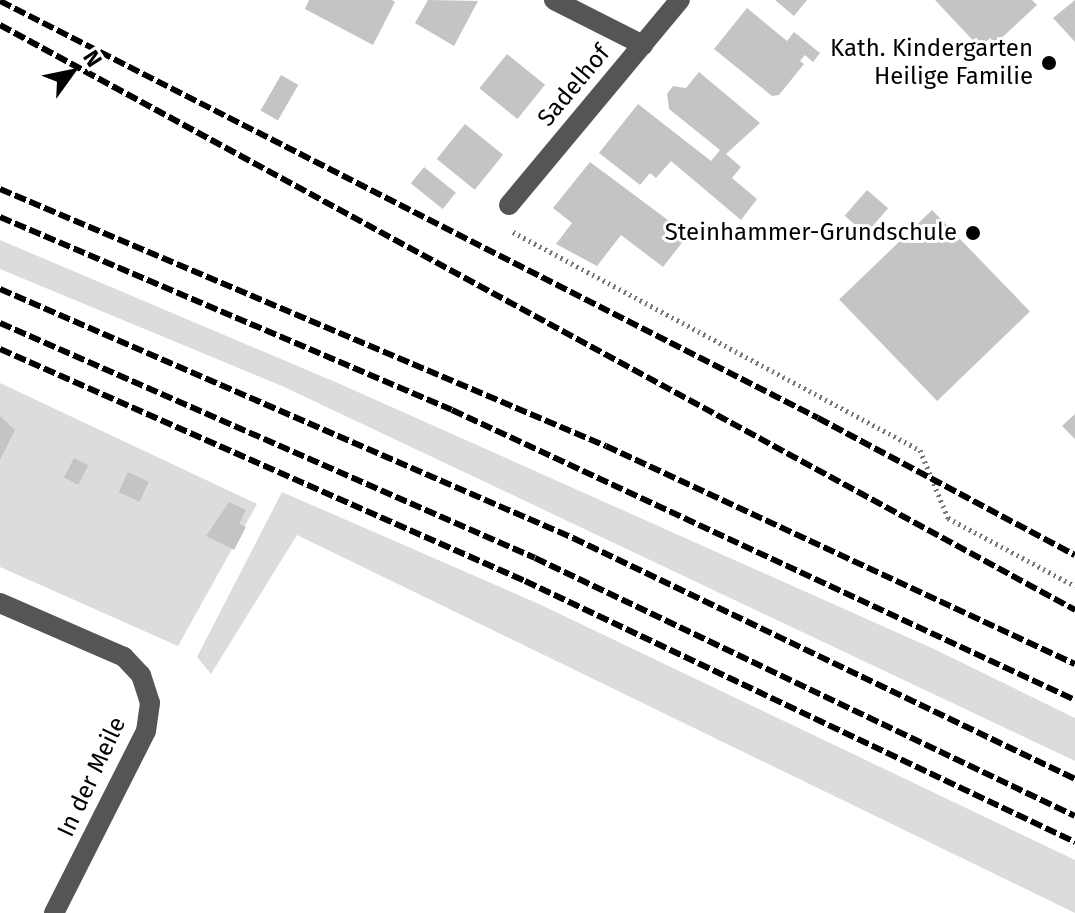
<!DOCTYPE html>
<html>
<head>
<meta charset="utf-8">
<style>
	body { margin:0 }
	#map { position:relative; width:1075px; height:913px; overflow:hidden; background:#fff; font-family:"Fira Sans",sans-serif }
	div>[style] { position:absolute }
	.green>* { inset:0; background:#dcdcdc }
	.building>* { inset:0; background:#c4c4c4; transform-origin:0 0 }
	.path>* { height:5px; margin-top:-2.5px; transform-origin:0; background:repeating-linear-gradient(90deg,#777 0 2px,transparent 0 6px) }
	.minor>* { height:20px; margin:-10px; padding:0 10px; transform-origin:10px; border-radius:10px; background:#555 }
	.rail>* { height:6px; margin-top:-3px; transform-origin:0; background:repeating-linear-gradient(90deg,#000 0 12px,transparent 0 16px) }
	.dots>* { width:22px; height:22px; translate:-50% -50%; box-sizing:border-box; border:4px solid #fff; border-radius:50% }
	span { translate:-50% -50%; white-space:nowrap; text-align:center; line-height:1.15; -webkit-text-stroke:6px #fff; paint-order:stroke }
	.poi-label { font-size:24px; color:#000 }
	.right { translate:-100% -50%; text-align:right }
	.street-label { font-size:24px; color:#000 }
	.north { position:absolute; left:32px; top:32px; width:80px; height:80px; -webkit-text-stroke:6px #fff; paint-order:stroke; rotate:57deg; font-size:22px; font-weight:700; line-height:32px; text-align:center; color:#000 }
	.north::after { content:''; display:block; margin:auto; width:28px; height:36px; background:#000; clip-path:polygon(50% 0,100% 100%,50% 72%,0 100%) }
</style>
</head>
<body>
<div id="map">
	<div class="green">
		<i style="clip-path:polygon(0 240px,340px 384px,934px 649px,1075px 718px,1075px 761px,282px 386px,0 269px)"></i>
		<i style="clip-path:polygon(0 383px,257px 504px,178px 646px,0 567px)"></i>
		<i style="clip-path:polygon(282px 492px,539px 604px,1075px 860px,1075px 913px,297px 535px,211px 674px,197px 657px)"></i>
	</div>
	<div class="building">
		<i style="clip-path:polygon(309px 0,392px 0,395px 2px,373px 45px,305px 9px)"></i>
		<i style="clip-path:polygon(428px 0,478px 1px,454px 46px,415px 23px)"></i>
		<i style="clip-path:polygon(775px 0,807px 0,794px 16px)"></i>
		<i style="clip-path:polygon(935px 0,1032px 0,1037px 5px,995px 44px,990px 38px,980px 48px)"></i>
		<i style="clip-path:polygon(1075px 0,1075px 42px,1053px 18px)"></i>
		<i style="clip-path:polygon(747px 8px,787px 41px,794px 32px,820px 53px,813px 62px,805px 55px,800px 61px,804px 64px,779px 95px,772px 96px,714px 49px)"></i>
		<i style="left:507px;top:54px;width:49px;height:44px;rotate:39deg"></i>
		<i style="clip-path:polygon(699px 72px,760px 123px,726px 154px,741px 167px,732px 178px,757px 199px,741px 220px,671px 161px,656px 178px,650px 173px,640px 185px,599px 153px,638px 104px,711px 161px,720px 150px,669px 109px,667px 94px,673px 86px,686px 88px)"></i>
		<i style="left:281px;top:75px;width:20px;height:41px;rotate:30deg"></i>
		<i style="left:465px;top:124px;width:49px;height:45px;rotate:39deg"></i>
		<i style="clip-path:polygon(590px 162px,688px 235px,663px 267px,621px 235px,597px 266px,556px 244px,572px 223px,553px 208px)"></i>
		<i style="left:424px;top:167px;width:41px;height:21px;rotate:39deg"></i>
		<i style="left:867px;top:190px;width:28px;height:34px;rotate:41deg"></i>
		<i style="left:932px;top:210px;width:141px;height:129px;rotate:46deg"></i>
		<i style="clip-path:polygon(1075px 414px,1075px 439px,1062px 426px)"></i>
		<i style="clip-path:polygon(0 416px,15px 430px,0 460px)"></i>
		<i style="left:74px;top:458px;width:16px;height:22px;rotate:27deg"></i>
		<i style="left:128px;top:472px;width:23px;height:22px;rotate:25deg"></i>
		<i style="clip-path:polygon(229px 502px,246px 510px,239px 524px,246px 527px,234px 550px,206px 536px)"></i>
	</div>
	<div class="path">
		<i style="left:513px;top:232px;width:462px;rotate:28.2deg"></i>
		<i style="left:920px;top:450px;width:74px;rotate:67.6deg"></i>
		<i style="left:948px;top:518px;width:144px;rotate:28.2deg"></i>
	</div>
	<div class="minor">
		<i style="left:554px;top:0;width:100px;rotate:26.8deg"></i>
		<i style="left:509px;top:205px;width:267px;rotate:-50.2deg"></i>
		<i style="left:0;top:603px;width:135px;rotate:23.5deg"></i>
		<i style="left:124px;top:657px;width:25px;rotate:47deg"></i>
		<i style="left:141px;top:675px;width:29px;rotate:72deg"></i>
		<i style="left:150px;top:703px;width:28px;rotate:98deg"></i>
		<i style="left:146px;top:731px;width:204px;rotate:116.8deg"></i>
	</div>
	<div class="rail">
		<i style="left:0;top:1px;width:918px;rotate:27.01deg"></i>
		<i style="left:818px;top:418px;width:291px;rotate:28.1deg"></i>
		<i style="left:0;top:25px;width:1224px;rotate:28.55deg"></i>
		<i style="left:0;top:189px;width:658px;rotate:22.98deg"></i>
		<i style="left:606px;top:446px;width:517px;rotate:24.93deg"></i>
		<i style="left:0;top:217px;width:491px;rotate:23.1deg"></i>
		<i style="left:452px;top:410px;width:687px;rotate:24.96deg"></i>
		<i style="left:0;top:289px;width:625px;rotate:23.49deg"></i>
		<i style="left:573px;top:538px;width:557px;rotate:25.64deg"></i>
		<i style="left:0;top:323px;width:584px;rotate:23.71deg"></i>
		<i style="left:535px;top:558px;width:598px;rotate:25.54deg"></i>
		<i style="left:0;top:349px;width:574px;rotate:23.84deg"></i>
		<i style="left:525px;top:581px;width:609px;rotate:25.39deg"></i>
	</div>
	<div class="dots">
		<i style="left:1049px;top:63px;background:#000"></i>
		<i style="left:973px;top:233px;background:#000"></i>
	</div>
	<div class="poi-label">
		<span class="right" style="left:1033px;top:63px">Kath. Kindergarten<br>Heilige Familie</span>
		<span class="right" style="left:957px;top:233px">Steinhammer-Grundschule</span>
	</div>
	<div class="street-label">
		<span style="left:574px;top:86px;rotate:-50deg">Sadelhof</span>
		<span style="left:92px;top:777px;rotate:-65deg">In der Meile</span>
	</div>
	<div class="north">N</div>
</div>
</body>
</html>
